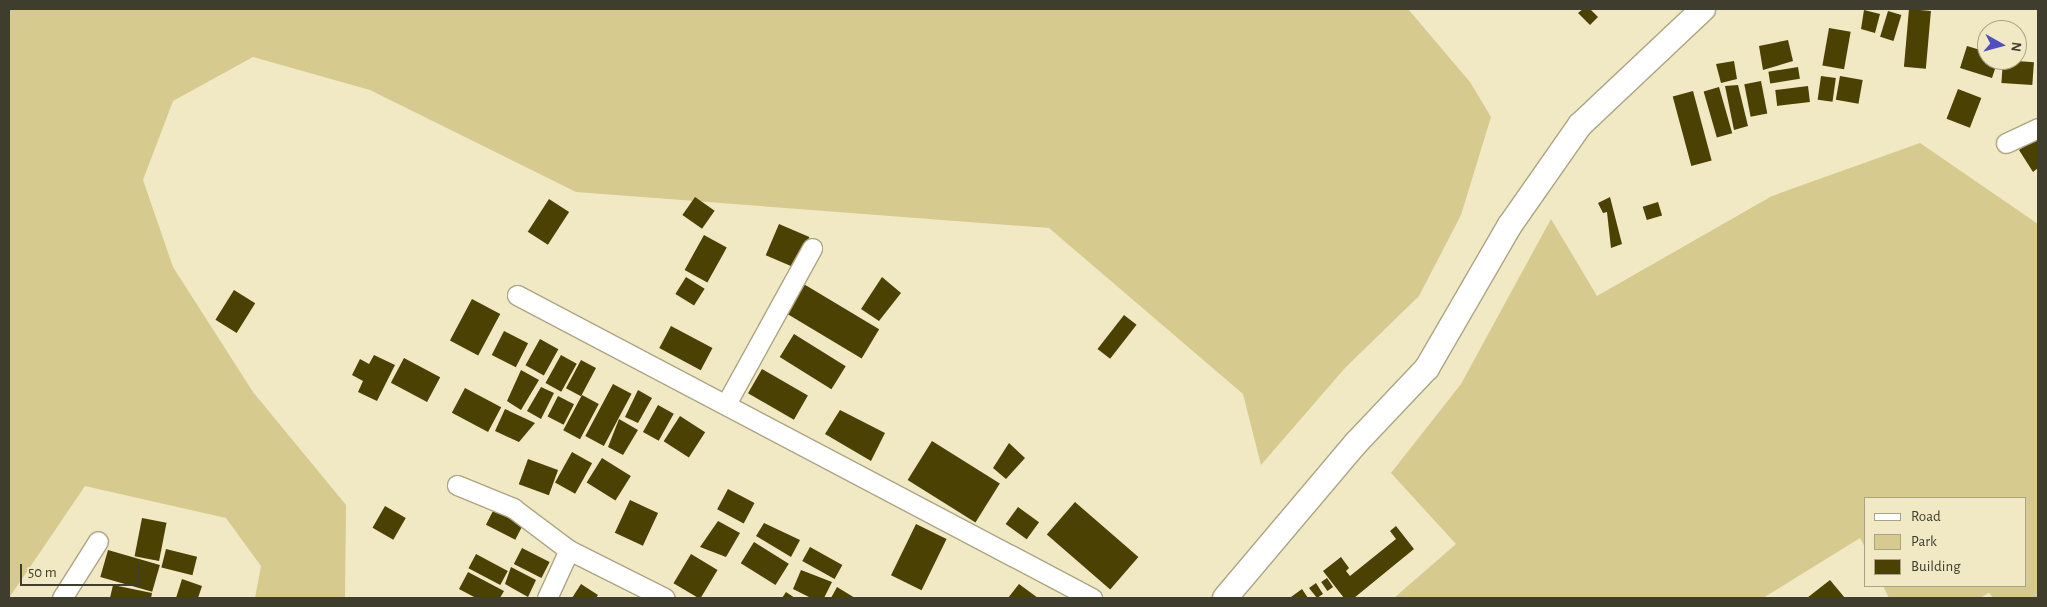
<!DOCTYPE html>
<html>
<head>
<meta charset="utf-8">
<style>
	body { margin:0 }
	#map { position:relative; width:2047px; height:607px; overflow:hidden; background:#f0e9c4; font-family:"Alegreya Sans",sans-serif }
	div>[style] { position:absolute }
	.green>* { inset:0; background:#d6ca8e }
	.building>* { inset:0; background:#4b4103; transform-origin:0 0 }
	.roads { filter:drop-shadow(1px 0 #aca583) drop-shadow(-1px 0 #aca583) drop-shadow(0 1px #aca583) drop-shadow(0 -1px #aca583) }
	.minor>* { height:19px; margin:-9.5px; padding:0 9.5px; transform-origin:9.5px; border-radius:9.5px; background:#fff }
	.tertiary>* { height:24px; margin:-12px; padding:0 12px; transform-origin:12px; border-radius:12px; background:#fff }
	span { translate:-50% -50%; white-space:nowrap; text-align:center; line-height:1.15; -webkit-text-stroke:5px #f0e9c4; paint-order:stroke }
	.frame { position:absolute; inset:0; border:10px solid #3f3d2e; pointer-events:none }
	.legend { position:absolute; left:1864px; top:497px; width:162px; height:90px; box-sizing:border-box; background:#f0e9c4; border:1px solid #a9a488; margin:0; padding:6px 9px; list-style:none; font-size:15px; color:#3f3d2e }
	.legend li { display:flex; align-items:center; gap:10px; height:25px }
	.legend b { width:25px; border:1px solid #a9a488 }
	.north { position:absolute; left:1977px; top:20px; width:50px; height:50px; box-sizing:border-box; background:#f0e9c4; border:1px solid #a9a488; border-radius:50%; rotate:97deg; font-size:14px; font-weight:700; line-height:20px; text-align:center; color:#3f3d2e }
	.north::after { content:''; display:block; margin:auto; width:18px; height:22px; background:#504ec4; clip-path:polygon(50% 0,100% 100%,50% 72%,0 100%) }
	.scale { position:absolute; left:20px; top:564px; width:119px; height:22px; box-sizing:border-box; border:2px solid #3f3d2e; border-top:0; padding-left:6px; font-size:15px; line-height:18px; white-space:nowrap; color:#3f3d2e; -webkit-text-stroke:4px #f0e9c4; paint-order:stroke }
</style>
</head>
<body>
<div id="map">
	<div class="green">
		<i style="clip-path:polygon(9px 9px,1408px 9px,1470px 82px,1491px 117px,1461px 215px,1419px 296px,1345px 368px,1261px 465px,1243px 394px,1049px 228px,576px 192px,370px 90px,253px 57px,173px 101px,143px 180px,173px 267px,253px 392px,346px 505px,345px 598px,255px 598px,261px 566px,226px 518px,85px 486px,9px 598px)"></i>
		<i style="clip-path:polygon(1920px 143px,2038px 224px,2038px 598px,1993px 598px,1989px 593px,1980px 598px,1889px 598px,1883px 586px,2026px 586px,2026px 498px,1866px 498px,1866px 549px,1860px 538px,1763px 598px,1394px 598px,1456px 544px,1391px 473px,1461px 384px,1551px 219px,1597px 296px,1772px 196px)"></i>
	</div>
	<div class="building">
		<i style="clip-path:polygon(1583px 9px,1590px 9px,1598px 17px,1590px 25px,1578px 13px)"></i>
		<i style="left:1909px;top:9px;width:22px;height:58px;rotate:5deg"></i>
		<i style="clip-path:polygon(1864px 10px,1880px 14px,1875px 33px,1861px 29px)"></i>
		<i style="left:1888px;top:11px;width:14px;height:27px;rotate:17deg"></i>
		<i style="left:1829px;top:28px;width:22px;height:38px;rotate:10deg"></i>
		<i style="clip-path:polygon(1788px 40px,1793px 61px,1763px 70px,1759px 46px)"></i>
		<i style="clip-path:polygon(1967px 46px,1987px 52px,1987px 60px,1998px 60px,1992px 78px,1960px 68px)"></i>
		<i style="left:2003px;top:60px;width:31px;height:23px;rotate:4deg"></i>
		<i style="clip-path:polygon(1734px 61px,1737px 79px,1721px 83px,1716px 64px)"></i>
		<i style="left:1798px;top:67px;width:12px;height:30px;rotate:81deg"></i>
		<i style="left:1821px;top:76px;width:15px;height:24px;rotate:8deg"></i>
		<i style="left:1840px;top:76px;width:23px;height:24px;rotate:10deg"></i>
		<i style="left:1761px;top:81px;width:33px;height:17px;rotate:79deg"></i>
		<i style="clip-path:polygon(1738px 85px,1748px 126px,1734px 130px,1725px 86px)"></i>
		<i style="left:1808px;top:86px;width:16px;height:33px;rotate:83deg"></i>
		<i style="left:1719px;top:87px;width:48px;height:16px;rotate:74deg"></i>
		<i style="left:1958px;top:89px;width:25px;height:32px;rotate:21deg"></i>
		<i style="left:1693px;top:91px;width:72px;height:21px;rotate:75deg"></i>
		<i style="clip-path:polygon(2037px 138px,2038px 168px,2033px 172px,2019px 150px)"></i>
		<i style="left:695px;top:197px;width:24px;height:22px;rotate:35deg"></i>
		<i style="clip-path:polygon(1610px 197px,1622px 244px,1611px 248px,1607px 212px,1603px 213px,1598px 203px)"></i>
		<i style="left:549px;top:199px;width:24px;height:39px;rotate:33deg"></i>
		<i style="left:1658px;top:202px;width:14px;height:16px;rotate:73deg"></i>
		<i style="left:779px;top:224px;width:33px;height:34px;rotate:23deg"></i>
		<i style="left:704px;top:235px;width:26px;height:40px;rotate:29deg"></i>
		<i style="left:686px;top:277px;width:22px;height:20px;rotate:32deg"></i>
		<i style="clip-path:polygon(882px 277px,901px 293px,879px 321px,861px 309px)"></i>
		<i style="left:802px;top:283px;width:90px;height:34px;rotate:31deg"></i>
		<i style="left:234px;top:290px;width:25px;height:35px;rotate:32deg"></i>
		<i style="left:472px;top:299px;width:32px;height:47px;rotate:28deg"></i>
		<i style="left:1124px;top:315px;width:16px;height:43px;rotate:38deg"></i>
		<i style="left:671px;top:326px;width:47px;height:25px;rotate:28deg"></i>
		<i style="left:504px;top:331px;width:27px;height:27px;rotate:27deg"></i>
		<i style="left:794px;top:334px;width:61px;height:27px;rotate:32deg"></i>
		<i style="left:540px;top:339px;width:21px;height:30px;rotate:29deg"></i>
		<i style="clip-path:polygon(374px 355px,395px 365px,377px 401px,358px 392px,363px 381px,352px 375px,360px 359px,369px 364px)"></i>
		<i style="left:561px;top:355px;width:18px;height:32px;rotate:29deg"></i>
		<i style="left:404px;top:358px;width:41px;height:28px;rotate:28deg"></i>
		<i style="left:581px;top:360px;width:17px;height:32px;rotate:28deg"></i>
		<i style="left:762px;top:369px;width:53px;height:28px;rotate:30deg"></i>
		<i style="clip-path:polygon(521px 370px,539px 380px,521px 410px,507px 401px)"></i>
		<i style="left:613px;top:384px;width:21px;height:59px;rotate:28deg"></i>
		<i style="clip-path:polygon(541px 387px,554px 393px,541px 419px,527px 411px)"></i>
		<i style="left:465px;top:388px;width:41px;height:28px;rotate:28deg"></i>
		<i style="clip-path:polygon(638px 390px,652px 398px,638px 423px,625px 417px)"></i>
		<i style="left:582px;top:395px;width:19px;height:40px;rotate:28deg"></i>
		<i style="left:558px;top:396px;width:18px;height:23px;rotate:27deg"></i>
		<i style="left:658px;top:405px;width:18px;height:31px;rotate:29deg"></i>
		<i style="clip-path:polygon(505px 409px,535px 423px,519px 442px,495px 431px)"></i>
		<i style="clip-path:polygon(840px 410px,885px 433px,871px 461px,825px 434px)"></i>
		<i style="left:680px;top:416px;width:30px;height:30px;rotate:33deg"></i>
		<i style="clip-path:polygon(619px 419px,638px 430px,623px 455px,608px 447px)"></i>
		<i style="left:932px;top:441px;width:80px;height:46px;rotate:32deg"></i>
		<i style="clip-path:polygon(1009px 443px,1025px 458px,1006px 479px,993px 468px)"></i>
		<i style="left:572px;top:452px;width:23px;height:35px;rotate:29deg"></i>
		<i style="left:602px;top:458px;width:34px;height:29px;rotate:32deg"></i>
		<i style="left:528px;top:459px;width:32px;height:27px;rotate:20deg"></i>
		<i style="left:728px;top:489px;width:30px;height:23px;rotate:28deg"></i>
		<i style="left:630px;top:500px;width:31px;height:36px;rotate:25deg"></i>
		<i style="left:1075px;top:502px;width:84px;height:43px;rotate:41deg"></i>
		<i style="left:385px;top:506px;width:24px;height:25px;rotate:30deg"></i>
		<i style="left:495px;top:507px;width:33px;height:20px;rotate:27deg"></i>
		<i style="left:1018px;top:507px;width:26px;height:21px;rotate:36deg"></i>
		<i style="left:142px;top:518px;width:25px;height:39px;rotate:11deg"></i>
		<i style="clip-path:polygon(718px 521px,740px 533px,726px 557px,700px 547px)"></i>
		<i style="clip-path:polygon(764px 523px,800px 540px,791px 557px,756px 536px)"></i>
		<i style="left:916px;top:524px;width:34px;height:57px;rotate:26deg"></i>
		<i style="clip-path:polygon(1396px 526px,1414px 549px,1354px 598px,1344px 598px,1323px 571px,1341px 557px,1349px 568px,1346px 571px,1350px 576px,1396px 539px,1390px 531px)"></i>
		<i style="left:754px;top:542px;width:41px;height:25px;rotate:32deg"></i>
		<i style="left:810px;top:547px;width:37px;height:16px;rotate:29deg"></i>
		<i style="left:522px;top:548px;width:31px;height:18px;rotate:27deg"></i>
		<i style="left:166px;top:549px;width:32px;height:19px;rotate:14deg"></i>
		<i style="left:108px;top:550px;width:54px;height:28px;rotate:16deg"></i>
		<i style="left:476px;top:554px;width:36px;height:16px;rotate:28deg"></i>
		<i style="left:691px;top:554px;width:31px;height:34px;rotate:31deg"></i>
		<i style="clip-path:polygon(511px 567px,536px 580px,528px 597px,505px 584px)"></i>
		<i style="clip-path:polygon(801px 570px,832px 582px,824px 598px,811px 598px,793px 589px)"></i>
		<i style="clip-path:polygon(468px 572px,504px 591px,500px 598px,476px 598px,459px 589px)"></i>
		<i style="left:1327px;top:578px;width:11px;height:7px;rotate:56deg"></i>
		<i style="clip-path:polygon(182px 579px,202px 586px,198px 598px,176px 598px)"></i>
		<i style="clip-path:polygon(1830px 580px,1845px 598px,1807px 598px)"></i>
		<i style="clip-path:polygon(1316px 583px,1323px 594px,1317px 598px,1309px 588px)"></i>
		<i style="clip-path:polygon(581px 584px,598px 595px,596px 598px,572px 598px)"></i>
		<i style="clip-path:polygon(1019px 584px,1038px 598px,1008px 598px)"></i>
		<i style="clip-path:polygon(113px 585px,152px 593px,151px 598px,110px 598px)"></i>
		<i style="clip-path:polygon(837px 587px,855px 598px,831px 598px)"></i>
		<i style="clip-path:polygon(1302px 589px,1308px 598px,1292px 598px,1291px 597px)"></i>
		<i style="clip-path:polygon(786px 592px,795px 598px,782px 598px)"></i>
	</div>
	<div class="roads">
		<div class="minor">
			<i style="left:2006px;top:143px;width:35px;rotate:-25deg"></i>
			<i style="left:517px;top:295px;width:650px;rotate:27.79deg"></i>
			<i style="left:726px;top:404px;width:178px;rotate:-61.1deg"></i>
			<i style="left:457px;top:485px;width:61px;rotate:22.3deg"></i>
			<i style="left:513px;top:508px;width:70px;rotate:36.9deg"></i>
			<i style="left:569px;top:550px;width:107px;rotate:26.6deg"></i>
			<i style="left:62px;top:598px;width:67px;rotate:-57.7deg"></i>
			<i style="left:547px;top:598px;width:53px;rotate:-65.4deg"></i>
		</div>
		<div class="tertiary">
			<i style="left:1225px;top:598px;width:203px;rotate:-49.8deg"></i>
			<i style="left:1356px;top:443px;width:103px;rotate:-46.6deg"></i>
			<i style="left:1427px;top:368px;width:165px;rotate:-59.9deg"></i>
			<i style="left:1510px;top:225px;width:122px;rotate:-55deg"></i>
			<i style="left:1580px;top:125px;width:169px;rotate:-43.3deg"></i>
		</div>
	</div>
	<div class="frame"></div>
	<ul class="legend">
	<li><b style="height:6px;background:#fff"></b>Road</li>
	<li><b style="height:14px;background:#d6ca8e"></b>Park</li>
	<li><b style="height:14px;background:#4b4103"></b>Building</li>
	</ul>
	<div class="north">N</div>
	<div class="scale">50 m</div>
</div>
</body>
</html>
